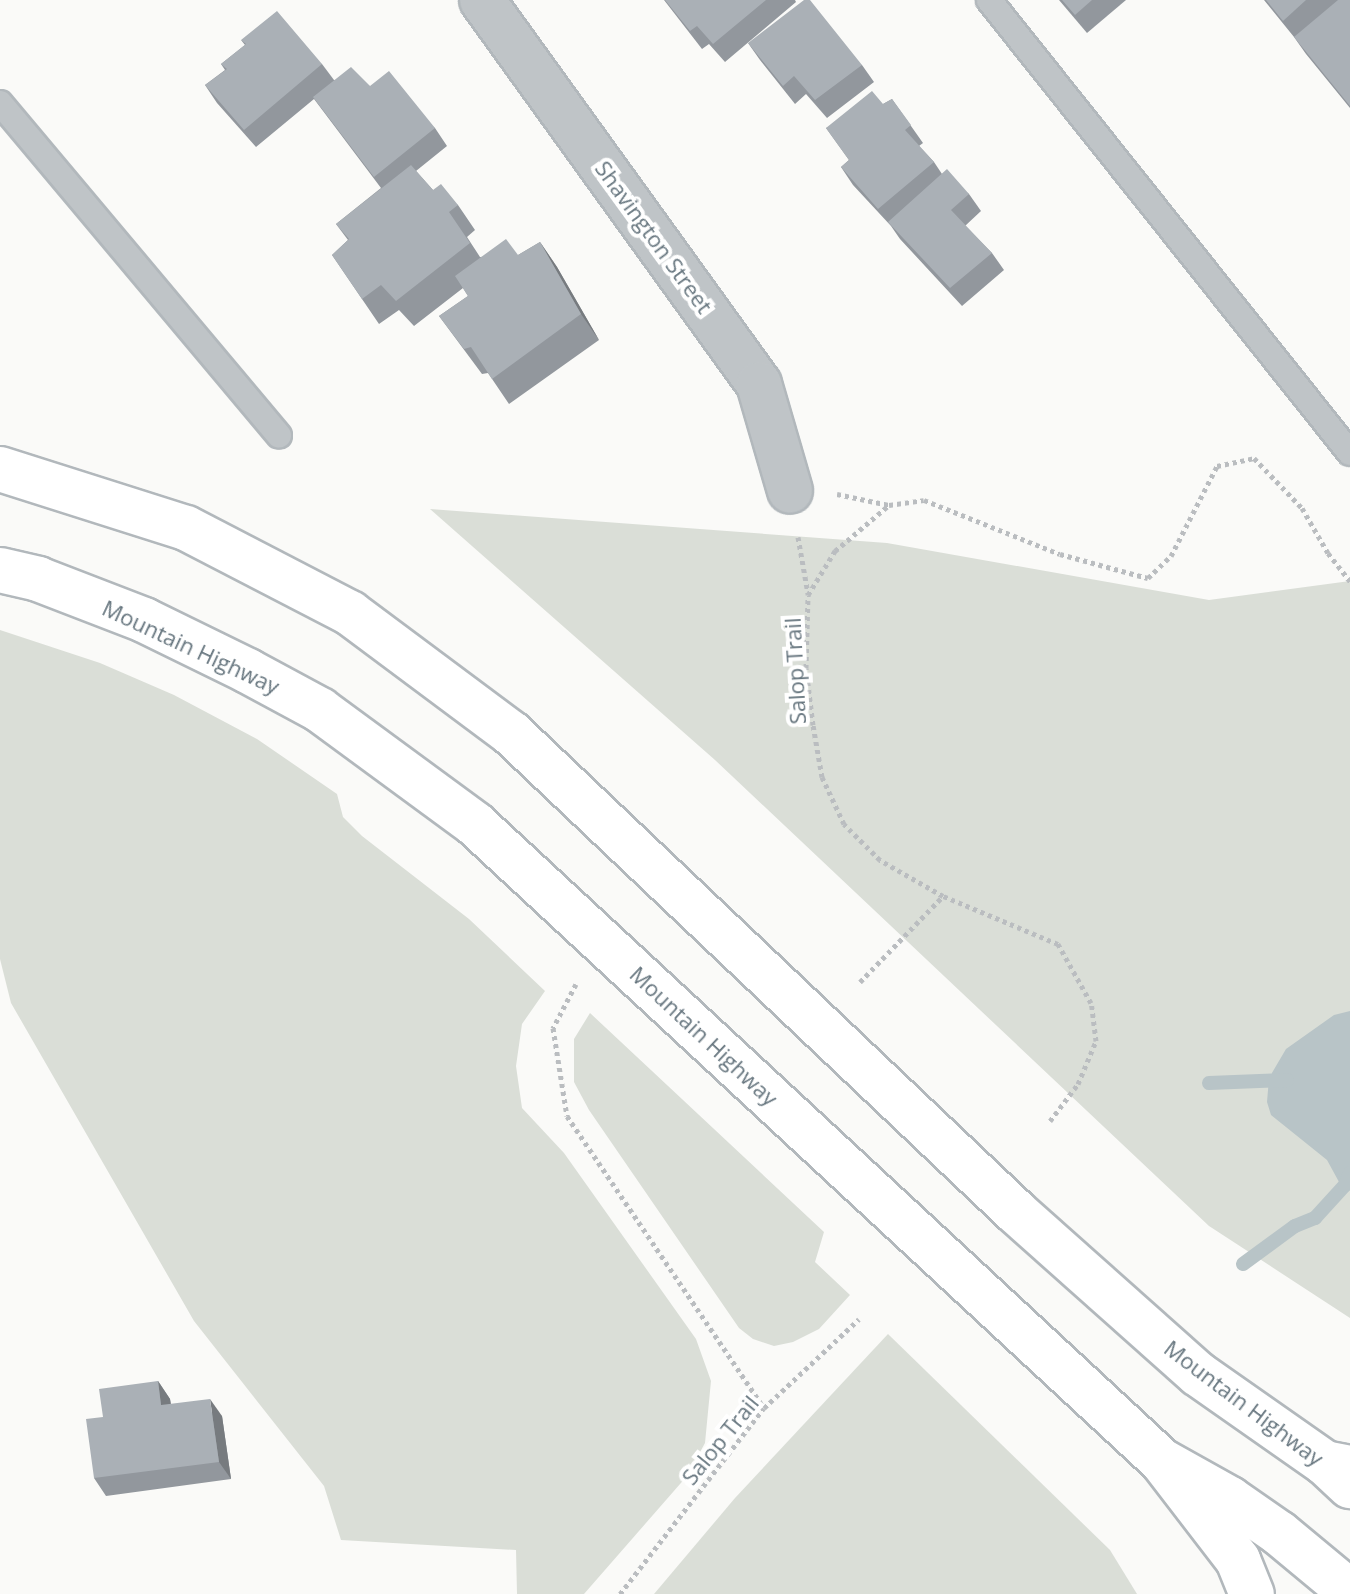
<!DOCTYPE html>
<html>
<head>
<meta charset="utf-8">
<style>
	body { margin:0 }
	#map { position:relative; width:1350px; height:1594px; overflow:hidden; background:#fafaf8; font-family:"Open Sans",sans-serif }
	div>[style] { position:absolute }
	.green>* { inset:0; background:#daded7 }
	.water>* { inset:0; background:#b8c4c7 }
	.stream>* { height:14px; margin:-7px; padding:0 7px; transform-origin:7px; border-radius:7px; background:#b8c4c7 }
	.path>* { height:5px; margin-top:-2.5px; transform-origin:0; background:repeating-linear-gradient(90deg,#babdc0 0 4px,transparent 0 8px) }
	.roads { filter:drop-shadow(2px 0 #b2b8bc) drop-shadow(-2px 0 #b2b8bc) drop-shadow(0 2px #b2b8bc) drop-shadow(0 -2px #b2b8bc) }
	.lane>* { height:24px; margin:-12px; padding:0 12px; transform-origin:12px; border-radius:12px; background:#bfc4c7 }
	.street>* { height:44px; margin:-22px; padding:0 22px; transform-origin:22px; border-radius:22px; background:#bfc4c7 }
	.secondary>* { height:44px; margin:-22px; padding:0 22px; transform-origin:22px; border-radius:22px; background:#fff }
	.highway>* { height:44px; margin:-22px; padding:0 22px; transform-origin:22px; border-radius:22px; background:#fff }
	.wall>* { inset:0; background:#92979d }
	.shaded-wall>* { inset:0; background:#777b7f }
	.building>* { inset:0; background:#aab0b6 }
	span { translate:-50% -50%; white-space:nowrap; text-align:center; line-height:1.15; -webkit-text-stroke:8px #fff; paint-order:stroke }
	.street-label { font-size:22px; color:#67767f }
</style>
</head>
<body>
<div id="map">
	<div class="green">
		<i style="clip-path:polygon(430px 509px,887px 543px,1209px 600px,1350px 581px,1350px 1318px,1209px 1226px,715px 760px)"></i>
		<i style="clip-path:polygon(0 630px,100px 663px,174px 695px,257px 739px,337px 794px,343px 817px,362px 836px,469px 919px,545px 991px,522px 1024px,516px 1066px,522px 1108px,564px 1153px,696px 1339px,711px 1381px,705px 1443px,687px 1476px,584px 1594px,517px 1594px,516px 1550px,341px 1540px,324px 1486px,194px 1321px,11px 1003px,0 959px)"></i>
		<i style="clip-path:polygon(590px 1013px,824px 1232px,815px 1262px,850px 1295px,819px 1329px,793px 1342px,774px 1346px,753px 1339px,739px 1328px,589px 1110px,574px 1082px,574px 1039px)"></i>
		<i style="clip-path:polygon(888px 1334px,1110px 1550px,1137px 1594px,654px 1594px,735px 1498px)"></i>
	</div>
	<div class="water">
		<i style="clip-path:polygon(1350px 1011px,1350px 1188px,1339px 1182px,1327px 1160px,1271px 1115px,1267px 1102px,1269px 1078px,1286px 1049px,1334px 1015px)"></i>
	</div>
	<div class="stream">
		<i style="left:1209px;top:1083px;width:78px;rotate:-2.2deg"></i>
		<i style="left:1243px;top:1264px;width:64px;rotate:-36.2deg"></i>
		<i style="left:1295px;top:1226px;width:22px;rotate:-22deg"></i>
		<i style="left:1315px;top:1218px;width:45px;rotate:-47.7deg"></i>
		<i style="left:1345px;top:1185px;width:13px;rotate:-67deg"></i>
	</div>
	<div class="path">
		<i style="left:837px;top:494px;width:53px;rotate:11.9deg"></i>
		<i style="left:798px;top:537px;width:58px;rotate:80deg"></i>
		<i style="left:860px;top:982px;width:120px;rotate:-46deg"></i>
		<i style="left:576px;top:984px;width:50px;rotate:117.6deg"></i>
		<i style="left:553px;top:1028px;width:89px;rotate:81deg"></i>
		<i style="left:567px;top:1116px;width:352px;rotate:56deg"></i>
		<i style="left:1050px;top:1121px;width:46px;rotate:-52.9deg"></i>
		<i style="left:1078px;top:1084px;width:47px;rotate:-67.3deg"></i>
		<i style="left:1096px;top:1041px;width:38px;rotate:-97deg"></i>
		<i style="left:1091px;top:1003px;width:68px;rotate:-119.2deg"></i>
		<i style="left:1058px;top:944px;width:125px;rotate:-157.3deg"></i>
		<i style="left:943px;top:896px;width:73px;rotate:-150.3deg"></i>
		<i style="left:880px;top:860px;width:51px;rotate:-135deg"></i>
		<i style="left:844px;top:824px;width:52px;rotate:-115.1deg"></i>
		<i style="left:822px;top:777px;width:53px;rotate:-99.8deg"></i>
		<i style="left:813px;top:725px;width:57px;rotate:-97deg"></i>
		<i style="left:806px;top:668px;width:73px;rotate:-88.4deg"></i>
		<i style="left:808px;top:595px;width:52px;rotate:-58.5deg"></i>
		<i style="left:835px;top:551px;width:71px;rotate:-40.4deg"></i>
		<i style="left:889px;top:505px;width:35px;rotate:-8deg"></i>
		<i style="left:924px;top:500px;width:146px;rotate:21.7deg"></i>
		<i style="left:1060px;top:554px;width:91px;rotate:15.3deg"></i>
		<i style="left:1148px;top:578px;width:32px;rotate:-44deg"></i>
		<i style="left:1171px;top:556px;width:101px;rotate:-62.9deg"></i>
		<i style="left:1217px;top:466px;width:38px;rotate:-12deg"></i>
		<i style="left:1254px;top:458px;width:69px;rotate:46.2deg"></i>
		<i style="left:1302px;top:508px;width:52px;rotate:60deg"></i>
		<i style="left:1328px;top:553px;width:36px;rotate:52deg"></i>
		<i style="left:620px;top:1594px;width:235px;rotate:-52.3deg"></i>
		<i style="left:764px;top:1408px;width:130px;rotate:-43.1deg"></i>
	</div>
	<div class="roads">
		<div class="lane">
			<i style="left:989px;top:0;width:579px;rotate:51.45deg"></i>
			<i style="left:0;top:103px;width:434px;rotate:50deg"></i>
		</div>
		<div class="street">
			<i style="left:482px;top:0;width:473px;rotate:54.2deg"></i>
			<i style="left:759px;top:384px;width:111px;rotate:73.8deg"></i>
		</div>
		<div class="secondary">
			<i style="left:0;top:469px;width:195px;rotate:17.6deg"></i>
			<i style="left:186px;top:528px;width:185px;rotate:27.4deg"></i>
			<i style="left:350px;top:613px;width:201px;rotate:36.7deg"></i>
			<i style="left:511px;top:733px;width:695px;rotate:43.48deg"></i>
			<i style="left:1015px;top:1211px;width:245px;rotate:41.7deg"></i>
			<i style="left:1198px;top:1374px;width:155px;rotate:35deg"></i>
			<i style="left:1325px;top:1463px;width:34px;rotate:43deg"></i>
			<i style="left:0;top:570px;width:39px;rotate:13deg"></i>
			<i style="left:38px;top:579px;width:114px;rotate:21.1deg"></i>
			<i style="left:144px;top:620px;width:116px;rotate:26.1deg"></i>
			<i style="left:248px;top:671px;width:82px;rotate:28.4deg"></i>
			<i style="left:320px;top:710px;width:192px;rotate:36.3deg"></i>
			<i style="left:475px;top:824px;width:937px;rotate:42.84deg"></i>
			<i style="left:1162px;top:1461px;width:78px;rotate:29.2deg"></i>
			<i style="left:1230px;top:1499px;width:60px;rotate:34.8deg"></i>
			<i style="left:1279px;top:1533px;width:92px;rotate:39.7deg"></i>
		</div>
		<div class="highway">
			<i style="left:1162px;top:1461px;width:125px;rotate:52.5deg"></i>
			<i style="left:1238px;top:1560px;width:37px;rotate:68deg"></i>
			<i style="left:1325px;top:1463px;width:25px;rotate:11deg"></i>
		</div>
	</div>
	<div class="wall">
		<i style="clip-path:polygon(664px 0,795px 0,796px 2px,725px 62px,709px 44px,702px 49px)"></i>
		<i style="clip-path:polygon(1059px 0,1126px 0,1087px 33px)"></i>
		<i style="clip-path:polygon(1264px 0,1350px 0,1350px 108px,1306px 54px,1294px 37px)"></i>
		<i style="clip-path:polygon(241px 40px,322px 64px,334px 80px,370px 86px,435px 128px,447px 146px,416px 171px,433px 190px,458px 205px,475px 230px,467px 237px,480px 257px,518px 255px,540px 242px,557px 267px,599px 340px,509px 404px,488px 373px,482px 374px,439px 316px,468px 296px,463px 288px,414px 326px,399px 310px,379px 324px,332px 255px,348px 240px,336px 224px,381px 188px,314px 99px,256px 147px,217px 103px,205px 85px,225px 70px,221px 64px,245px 45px)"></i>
		<i style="clip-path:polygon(748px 43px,862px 65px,874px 82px,827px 118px,806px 94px,795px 104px,760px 60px)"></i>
		<i style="clip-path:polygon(892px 99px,923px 143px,919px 146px,934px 162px,942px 174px,969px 194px,981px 211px,965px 226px,992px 253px,1004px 270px,962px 306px,900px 239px,891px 226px,853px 185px,841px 167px,849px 160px,826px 128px,883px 104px)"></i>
		<i style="clip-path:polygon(158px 1381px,170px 1399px,171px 1404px,222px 1416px,231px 1479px,106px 1496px,94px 1478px,103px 1417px)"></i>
	</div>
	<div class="shaded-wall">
		<i style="clip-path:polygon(540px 242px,557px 267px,599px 340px,581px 314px)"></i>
		<i style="clip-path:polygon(158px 1381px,170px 1399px,173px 1423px,161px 1405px)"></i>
		<i style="clip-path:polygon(210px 1399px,222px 1416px,231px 1479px,219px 1462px)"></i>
	</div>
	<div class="building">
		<i style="clip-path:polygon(665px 0,766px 0,713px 44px,697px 26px,690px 31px)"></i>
		<i style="clip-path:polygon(804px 0,810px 0,862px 65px,815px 100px,794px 76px,783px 86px,748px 43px)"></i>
		<i style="clip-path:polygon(1062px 0,1092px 0,1075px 15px)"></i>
		<i style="clip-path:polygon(1266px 0,1306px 0,1283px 21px)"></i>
		<i style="clip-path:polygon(1338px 0,1350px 0,1350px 106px,1294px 37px)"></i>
		<i style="clip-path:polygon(277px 11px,322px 64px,244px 130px,205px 85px,227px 69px,221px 64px,246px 44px,241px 40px)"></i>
		<i style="clip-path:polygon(351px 67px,370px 86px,389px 71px,435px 128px,374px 177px,313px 97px)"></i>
		<i style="clip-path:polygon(872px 91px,883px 104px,892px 99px,911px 125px,905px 130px,934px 162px,878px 209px,841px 167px,849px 160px,826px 128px)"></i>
		<i style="clip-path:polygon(411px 165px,433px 190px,441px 184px,458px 205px,449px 212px,470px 243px,396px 301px,381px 285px,362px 299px,332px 255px,349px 239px,336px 224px)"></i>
		<i style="clip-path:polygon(947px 169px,969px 194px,951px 210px,992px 253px,950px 288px,888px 222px)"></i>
		<i style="clip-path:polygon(506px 239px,518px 255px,540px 242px,581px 314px,492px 379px,471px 347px,464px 349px,439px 316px,468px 296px,455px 276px)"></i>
		<i style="clip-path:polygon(158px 1381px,161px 1405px,210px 1399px,219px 1462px,94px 1478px,86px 1419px,103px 1417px,99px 1389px)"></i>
	</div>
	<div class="street-label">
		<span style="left:654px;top:237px;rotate:54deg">Shavington Street</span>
		<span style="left:191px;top:647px;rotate:25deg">Mountain Highway</span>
		<span style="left:795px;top:671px;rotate:-93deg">Salop Trail</span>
		<span style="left:704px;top:1036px;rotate:43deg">Mountain Highway</span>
		<span style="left:1244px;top:1403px;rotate:37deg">Mountain Highway</span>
		<span style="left:720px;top:1440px;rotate:-51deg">Salop Trail</span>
	</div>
</div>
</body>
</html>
